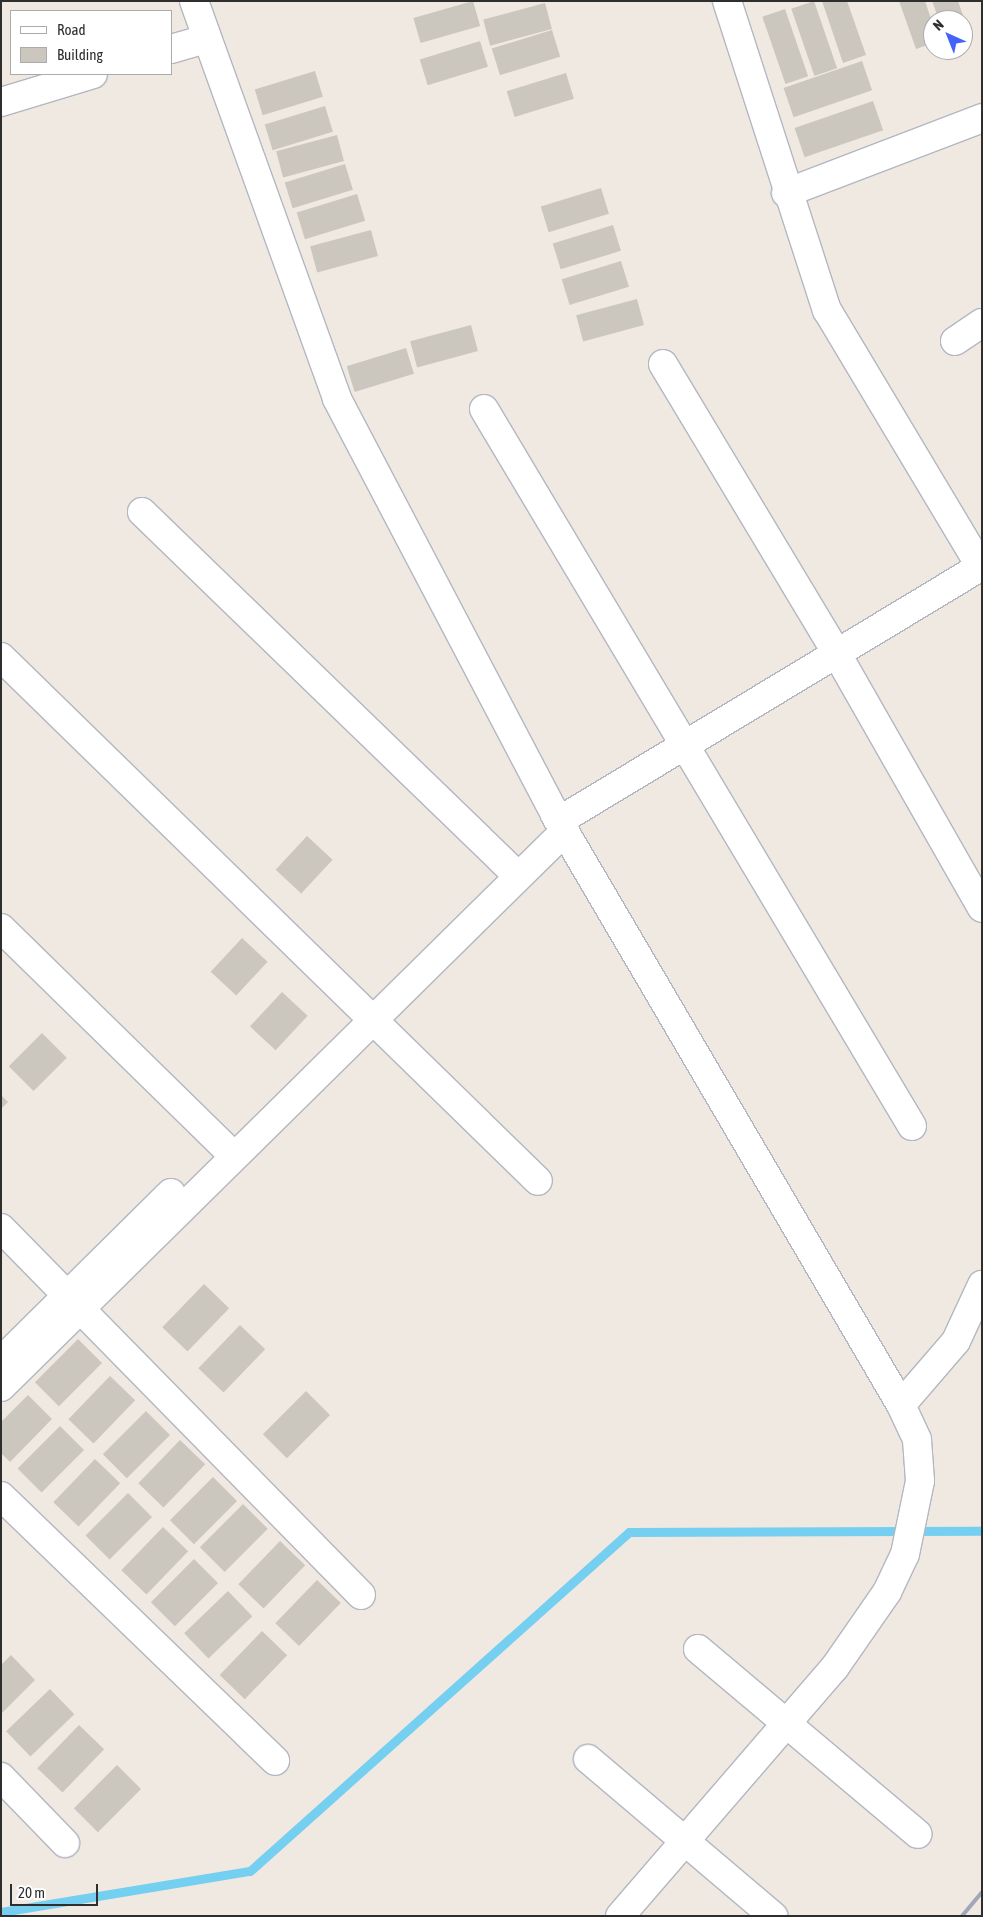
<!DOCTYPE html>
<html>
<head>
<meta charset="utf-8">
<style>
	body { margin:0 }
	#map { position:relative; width:983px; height:1917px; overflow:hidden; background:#efe9e1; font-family:"Asap Condensed",sans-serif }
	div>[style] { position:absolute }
	.stream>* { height:9px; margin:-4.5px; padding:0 4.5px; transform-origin:4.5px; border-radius:4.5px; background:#75cff0 }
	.building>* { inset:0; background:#cbc7bf; transform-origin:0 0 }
	.roads { filter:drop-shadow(1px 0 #b4b7c1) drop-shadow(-1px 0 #b4b7c1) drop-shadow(0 1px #b4b7c1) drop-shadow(0 -1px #b4b7c1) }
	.minor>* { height:28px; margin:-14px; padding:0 14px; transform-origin:14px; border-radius:14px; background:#fff }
	.rail>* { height:4px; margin:-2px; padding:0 2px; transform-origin:2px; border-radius:2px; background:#a3a6b8 }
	span { translate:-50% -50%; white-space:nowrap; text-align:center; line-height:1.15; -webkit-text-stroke:4px #fff; paint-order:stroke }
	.frame { position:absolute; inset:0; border:2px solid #2e2e2e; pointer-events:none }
	.legend { position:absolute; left:10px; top:10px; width:162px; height:65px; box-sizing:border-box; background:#fff; border:1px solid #ababab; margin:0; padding:6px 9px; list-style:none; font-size:15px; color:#2e2e2e }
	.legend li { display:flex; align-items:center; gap:10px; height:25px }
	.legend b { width:25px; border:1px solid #ababab }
	.north { position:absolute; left:923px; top:10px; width:50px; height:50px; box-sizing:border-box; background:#fff; border:1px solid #ababab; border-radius:50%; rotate:316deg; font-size:14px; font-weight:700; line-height:20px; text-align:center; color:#2e2e2e }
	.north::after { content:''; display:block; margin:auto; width:18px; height:22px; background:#4264fb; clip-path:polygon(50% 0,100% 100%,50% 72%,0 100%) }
	.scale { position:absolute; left:10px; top:1884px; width:88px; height:22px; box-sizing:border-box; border:2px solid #2e2e2e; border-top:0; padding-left:6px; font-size:15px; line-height:18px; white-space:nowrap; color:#2e2e2e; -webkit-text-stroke:4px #fff; paint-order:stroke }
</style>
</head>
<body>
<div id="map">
	<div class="stream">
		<i style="left:1px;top:1912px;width:252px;rotate:-9.4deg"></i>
		<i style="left:250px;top:1871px;width:508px;rotate:-41.81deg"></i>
		<i style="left:629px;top:1532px;width:353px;rotate:-0.2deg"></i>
	</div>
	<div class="building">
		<i style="left:473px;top:1px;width:26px;height:62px;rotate:74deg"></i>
		<i style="left:814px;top:1px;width:71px;height:24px;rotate:71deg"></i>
		<i style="clip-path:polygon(822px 1px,847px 1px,866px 55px,843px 63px)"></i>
		<i style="clip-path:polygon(899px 1px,925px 1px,933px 25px,933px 43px,916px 49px)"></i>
		<i style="clip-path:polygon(932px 1px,958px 1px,968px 30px,963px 32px,963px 20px,939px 20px)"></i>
		<i style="left:545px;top:3px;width:27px;height:64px;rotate:75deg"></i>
		<i style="left:785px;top:9px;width:71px;height:24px;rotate:71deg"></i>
		<i style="left:552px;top:30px;width:28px;height:63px;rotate:73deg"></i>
		<i style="left:480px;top:41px;width:27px;height:63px;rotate:73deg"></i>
		<i style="left:862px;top:61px;width:31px;height:83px;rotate:71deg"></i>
		<i style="left:315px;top:71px;width:27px;height:63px;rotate:73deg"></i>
		<i style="left:566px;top:73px;width:27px;height:62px;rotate:73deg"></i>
		<i style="left:873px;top:101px;width:31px;height:83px;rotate:71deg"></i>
		<i style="left:325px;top:106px;width:27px;height:63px;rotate:73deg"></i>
		<i style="left:337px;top:135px;width:27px;height:63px;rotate:75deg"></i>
		<i style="left:345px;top:164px;width:27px;height:63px;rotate:73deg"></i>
		<i style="left:601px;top:188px;width:27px;height:63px;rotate:73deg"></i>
		<i style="left:357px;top:194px;width:28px;height:63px;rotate:73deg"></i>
		<i style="left:613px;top:225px;width:27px;height:63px;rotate:73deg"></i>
		<i style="left:371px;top:230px;width:27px;height:63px;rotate:75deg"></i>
		<i style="left:621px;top:261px;width:27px;height:62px;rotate:73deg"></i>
		<i style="left:637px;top:299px;width:27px;height:63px;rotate:75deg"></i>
		<i style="left:471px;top:325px;width:27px;height:63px;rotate:75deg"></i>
		<i style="left:406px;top:348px;width:27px;height:62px;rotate:73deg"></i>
		<i style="left:307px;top:836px;width:35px;height:46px;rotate:43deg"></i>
		<i style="left:242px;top:938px;width:35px;height:46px;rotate:43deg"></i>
		<i style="left:282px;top:992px;width:35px;height:47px;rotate:43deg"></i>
		<i style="left:42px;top:1033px;width:35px;height:47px;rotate:45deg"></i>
		<i style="clip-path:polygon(1px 1095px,8px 1102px,1px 1109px)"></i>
		<i style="left:204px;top:1284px;width:35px;height:60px;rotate:44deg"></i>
		<i style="left:240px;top:1325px;width:35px;height:60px;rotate:44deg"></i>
		<i style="left:78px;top:1339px;width:34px;height:61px;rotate:45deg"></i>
		<i style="left:110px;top:1376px;width:35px;height:60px;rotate:44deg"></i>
		<i style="left:306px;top:1391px;width:34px;height:61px;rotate:45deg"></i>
		<i style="clip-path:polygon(28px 1395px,52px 1419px,10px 1462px,1px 1453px,1px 1422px)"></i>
		<i style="left:146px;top:1411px;width:34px;height:61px;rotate:45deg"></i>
		<i style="left:60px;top:1426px;width:34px;height:60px;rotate:45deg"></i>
		<i style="left:180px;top:1440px;width:35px;height:60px;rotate:44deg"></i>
		<i style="left:95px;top:1459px;width:35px;height:60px;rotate:44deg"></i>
		<i style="left:213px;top:1477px;width:34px;height:61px;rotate:45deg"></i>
		<i style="left:128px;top:1493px;width:34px;height:60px;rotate:45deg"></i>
		<i style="left:243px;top:1504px;width:35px;height:61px;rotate:45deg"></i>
		<i style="left:163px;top:1527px;width:35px;height:60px;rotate:44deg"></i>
		<i style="left:280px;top:1541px;width:35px;height:60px;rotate:44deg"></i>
		<i style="left:194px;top:1559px;width:34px;height:61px;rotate:45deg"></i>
		<i style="left:317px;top:1580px;width:33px;height:60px;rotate:44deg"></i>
		<i style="left:228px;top:1591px;width:35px;height:61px;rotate:46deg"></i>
		<i style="left:262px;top:1631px;width:35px;height:61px;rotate:44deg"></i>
		<i style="clip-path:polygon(11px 1655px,35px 1680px,1px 1714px,1px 1665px)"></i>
		<i style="left:50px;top:1689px;width:35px;height:61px;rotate:46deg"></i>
		<i style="left:79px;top:1725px;width:35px;height:60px;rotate:44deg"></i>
		<i style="left:117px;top:1765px;width:34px;height:61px;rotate:45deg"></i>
	</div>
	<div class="roads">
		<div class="minor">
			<i style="left:194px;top:1px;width:423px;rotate:70.2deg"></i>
			<i style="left:337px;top:399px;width:470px;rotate:62.3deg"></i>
			<i style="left:555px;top:815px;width:684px;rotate:59.61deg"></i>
			<i style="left:901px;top:1405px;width:38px;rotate:65deg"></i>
			<i style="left:917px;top:1440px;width:41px;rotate:85.8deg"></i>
			<i style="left:920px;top:1481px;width:75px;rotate:101.6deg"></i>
			<i style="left:905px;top:1554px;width:42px;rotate:115.3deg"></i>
			<i style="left:887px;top:1592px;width:91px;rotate:124.7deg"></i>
			<i style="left:835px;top:1667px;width:329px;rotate:130.8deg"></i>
			<i style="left:727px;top:1px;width:325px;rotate:72.1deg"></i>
			<i style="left:827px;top:310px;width:302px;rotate:59.1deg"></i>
			<i style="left:171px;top:49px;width:35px;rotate:-16deg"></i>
			<i style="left:1px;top:102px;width:96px;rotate:-16.9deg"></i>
			<i style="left:786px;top:193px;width:210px;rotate:-20.9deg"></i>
			<i style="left:955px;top:341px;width:32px;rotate:-34deg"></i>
			<i style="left:663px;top:364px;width:338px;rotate:59deg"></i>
			<i style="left:837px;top:654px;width:292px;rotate:60.3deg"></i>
			<i style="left:484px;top:409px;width:835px;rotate:59.17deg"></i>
			<i style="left:142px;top:512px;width:523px;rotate:44.07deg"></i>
			<i style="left:1px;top:657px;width:750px;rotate:44.3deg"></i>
			<i style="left:559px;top:821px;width:494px;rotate:-31.1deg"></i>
			<i style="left:1px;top:928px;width:326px;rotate:44.4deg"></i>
			<i style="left:1px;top:1228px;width:514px;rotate:45.55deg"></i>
			<i style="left:1px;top:1361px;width:239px;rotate:-44.7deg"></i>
			<i style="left:1px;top:1387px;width:792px;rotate:-44.59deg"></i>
			<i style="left:901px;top:1405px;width:84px;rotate:-49.3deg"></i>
			<i style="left:956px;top:1341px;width:62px;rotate:-65.1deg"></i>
			<i style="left:1px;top:1496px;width:381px;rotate:44deg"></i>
			<i style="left:698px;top:1649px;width:287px;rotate:40.1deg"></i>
			<i style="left:588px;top:1759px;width:243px;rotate:40.3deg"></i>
			<i style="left:1px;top:1777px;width:92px;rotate:45.9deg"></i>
		</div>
	</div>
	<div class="rail">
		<i style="left:962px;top:1916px;width:31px;rotate:-50deg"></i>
	</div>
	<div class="frame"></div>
	<ul class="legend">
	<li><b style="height:6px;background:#fff"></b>Road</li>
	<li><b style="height:14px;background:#cbc7bf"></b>Building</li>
	</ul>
	<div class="north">N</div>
	<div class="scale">20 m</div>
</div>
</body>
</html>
